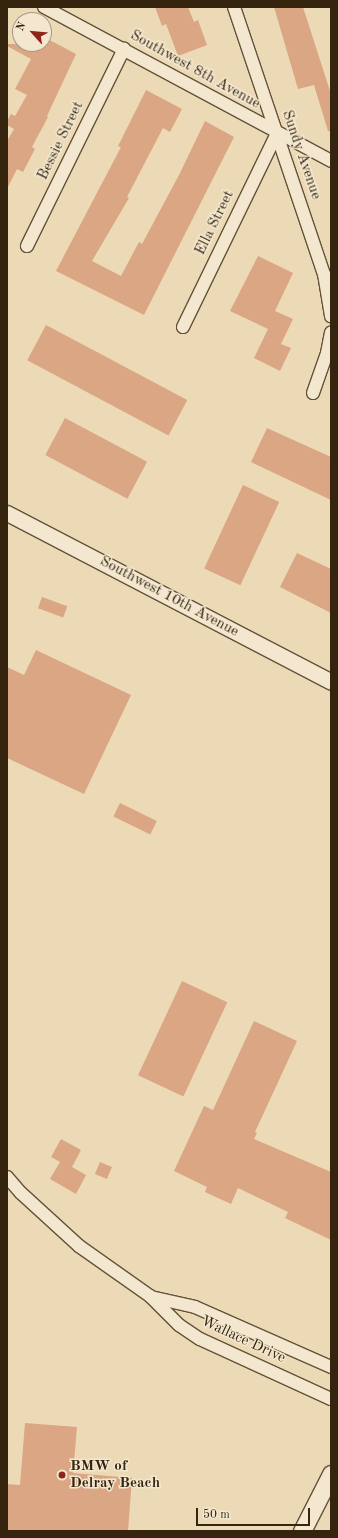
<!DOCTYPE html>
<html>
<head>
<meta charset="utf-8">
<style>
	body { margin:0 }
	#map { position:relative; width:338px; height:1538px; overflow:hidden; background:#ecdab7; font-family:"Old Standard TT",serif }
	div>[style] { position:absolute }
	.building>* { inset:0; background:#daa683; transform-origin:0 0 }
	.roads { filter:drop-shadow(1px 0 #635238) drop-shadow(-1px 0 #635238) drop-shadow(0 1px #635238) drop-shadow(0 -1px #635238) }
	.minor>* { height:12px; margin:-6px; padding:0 6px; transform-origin:6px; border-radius:6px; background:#f3e7d0 }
	.tertiary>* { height:15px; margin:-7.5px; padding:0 7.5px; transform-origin:7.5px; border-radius:7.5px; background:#f3e7d0 }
	.secondary>* { height:17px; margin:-8.5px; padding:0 8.5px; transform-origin:8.5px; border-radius:8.5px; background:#f3e7d0 }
	.dots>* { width:11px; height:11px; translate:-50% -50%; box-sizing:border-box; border:2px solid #f3e7d0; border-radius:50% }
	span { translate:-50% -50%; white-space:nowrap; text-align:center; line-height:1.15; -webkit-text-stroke:3px #f3e7d0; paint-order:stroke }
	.street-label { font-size:15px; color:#35250e }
	.poi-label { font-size:15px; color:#35250e; font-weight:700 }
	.left { translate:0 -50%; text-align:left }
	.frame { position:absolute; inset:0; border:8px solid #35250e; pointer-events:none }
	.north { position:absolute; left:12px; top:12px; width:40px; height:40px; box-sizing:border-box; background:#f3e7d0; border:1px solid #a79982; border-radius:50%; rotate:297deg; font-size:11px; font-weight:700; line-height:16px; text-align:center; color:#35250e }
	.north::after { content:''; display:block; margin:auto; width:14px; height:18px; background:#8f2418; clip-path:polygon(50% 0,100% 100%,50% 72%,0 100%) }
	.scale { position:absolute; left:196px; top:1508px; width:114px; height:18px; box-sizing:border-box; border:2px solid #35250e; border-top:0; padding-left:5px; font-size:12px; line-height:14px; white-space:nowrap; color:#35250e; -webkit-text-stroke:3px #f3e7d0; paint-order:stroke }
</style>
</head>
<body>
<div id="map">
	<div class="building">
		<i style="clip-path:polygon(155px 7px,188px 7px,194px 22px,198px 20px,207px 45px,178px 56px,166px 24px,162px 26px)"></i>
		<i style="clip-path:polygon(274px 7px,303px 7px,331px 94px,331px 131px,328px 131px,314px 85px,298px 89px)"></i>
		<i style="clip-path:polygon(44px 37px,76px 54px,47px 116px,48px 117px,32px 147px,35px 149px,23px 172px,17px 169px,7px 189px,7px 141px,14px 129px,7px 125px,7px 121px,11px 114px,15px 116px,27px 95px,15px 89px,31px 59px,7px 46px,7px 44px,44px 44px)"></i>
		<i style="clip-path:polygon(146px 90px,182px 109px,170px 132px,163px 128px,127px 197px,129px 198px,92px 261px,121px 276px,139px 242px,142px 244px,179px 175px,205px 121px,234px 137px,144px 315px,56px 271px,121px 147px,118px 146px)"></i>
		<i style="clip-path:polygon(258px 256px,293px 273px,275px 311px,293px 319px,281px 344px,291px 348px,280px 371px,254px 358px,268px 329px,230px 311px)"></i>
		<i style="left:46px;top:325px;width:160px;height:40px;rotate:28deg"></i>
		<i style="left:65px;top:418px;width:93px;height:42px;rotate:28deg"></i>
		<i style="clip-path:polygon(267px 428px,331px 457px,331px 500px,251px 462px)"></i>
		<i style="left:243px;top:485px;width:40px;height:92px;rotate:25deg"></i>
		<i style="clip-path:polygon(297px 553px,331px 569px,331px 613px,280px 587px)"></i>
		<i style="left:42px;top:597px;width:27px;height:12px;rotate:20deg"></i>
		<i style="clip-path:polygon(36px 650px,131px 695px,84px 794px,7px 758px,7px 667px,24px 675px)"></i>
		<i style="left:120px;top:803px;width:41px;height:15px;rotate:26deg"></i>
		<i style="left:182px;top:981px;width:50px;height:104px;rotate:25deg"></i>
		<i style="clip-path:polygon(254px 1021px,297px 1041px,255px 1132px,257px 1133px,254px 1139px,331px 1172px,331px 1240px,285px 1218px,288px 1212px,238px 1188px,231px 1204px,205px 1192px,207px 1187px,174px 1171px,204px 1106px,213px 1110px)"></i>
		<i style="clip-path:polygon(61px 1139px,81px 1150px,72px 1167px,86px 1175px,76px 1194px,50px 1179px,60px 1162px,51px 1157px)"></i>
		<i style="left:100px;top:1162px;width:13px;height:13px;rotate:23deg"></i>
		<i style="clip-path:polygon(25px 1423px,77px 1427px,73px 1473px,132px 1478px,128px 1531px,7px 1531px,7px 1484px,20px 1485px)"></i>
	</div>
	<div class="roads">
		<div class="minor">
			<i style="left:44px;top:7px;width:326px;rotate:28.2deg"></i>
			<i style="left:234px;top:7px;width:282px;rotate:71.4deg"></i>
			<i style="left:324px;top:274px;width:43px;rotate:80.5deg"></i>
			<i style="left:27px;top:246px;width:220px;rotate:-63.8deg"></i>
			<i style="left:183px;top:327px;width:216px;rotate:-64.1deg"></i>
			<i style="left:313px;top:393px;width:42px;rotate:-70.7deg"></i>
			<i style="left:327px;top:353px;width:21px;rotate:-79deg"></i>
			<i style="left:7px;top:1177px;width:21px;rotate:49deg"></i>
			<i style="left:21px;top:1193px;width:79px;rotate:42.4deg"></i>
			<i style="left:79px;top:1246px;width:87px;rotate:35.2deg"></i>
			<i style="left:150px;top:1296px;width:41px;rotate:45deg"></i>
			<i style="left:179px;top:1325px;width:25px;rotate:34deg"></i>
			<i style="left:200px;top:1339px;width:144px;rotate:24.6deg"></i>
			<i style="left:151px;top:1297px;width:45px;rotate:12.8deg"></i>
			<i style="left:195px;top:1307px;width:149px;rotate:23.8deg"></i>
		</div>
		<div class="tertiary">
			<i style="left:7px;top:513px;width:365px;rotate:27.5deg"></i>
		</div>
		<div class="secondary">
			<i style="left:302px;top:1531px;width:64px;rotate:-63deg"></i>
		</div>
	</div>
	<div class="dots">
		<i style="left:62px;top:1475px;background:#8f2418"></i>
	</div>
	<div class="street-label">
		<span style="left:195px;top:70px;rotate:29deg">Southwest 8th Avenue</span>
		<span style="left:61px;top:141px;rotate:-64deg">Bessie Street</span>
		<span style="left:301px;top:155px;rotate:71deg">Sundy Avenue</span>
		<span style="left:215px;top:223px;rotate:-64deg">Ella Street</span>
		<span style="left:169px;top:597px;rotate:28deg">Southwest 10th Avenue</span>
		<span style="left:243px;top:1340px;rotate:25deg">Wallace Drive</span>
	</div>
	<div class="poi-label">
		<span class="left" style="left:70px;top:1475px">BMW of<br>Delray Beach</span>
	</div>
	<div class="frame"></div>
	<div class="north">N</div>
	<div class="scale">50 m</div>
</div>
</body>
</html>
